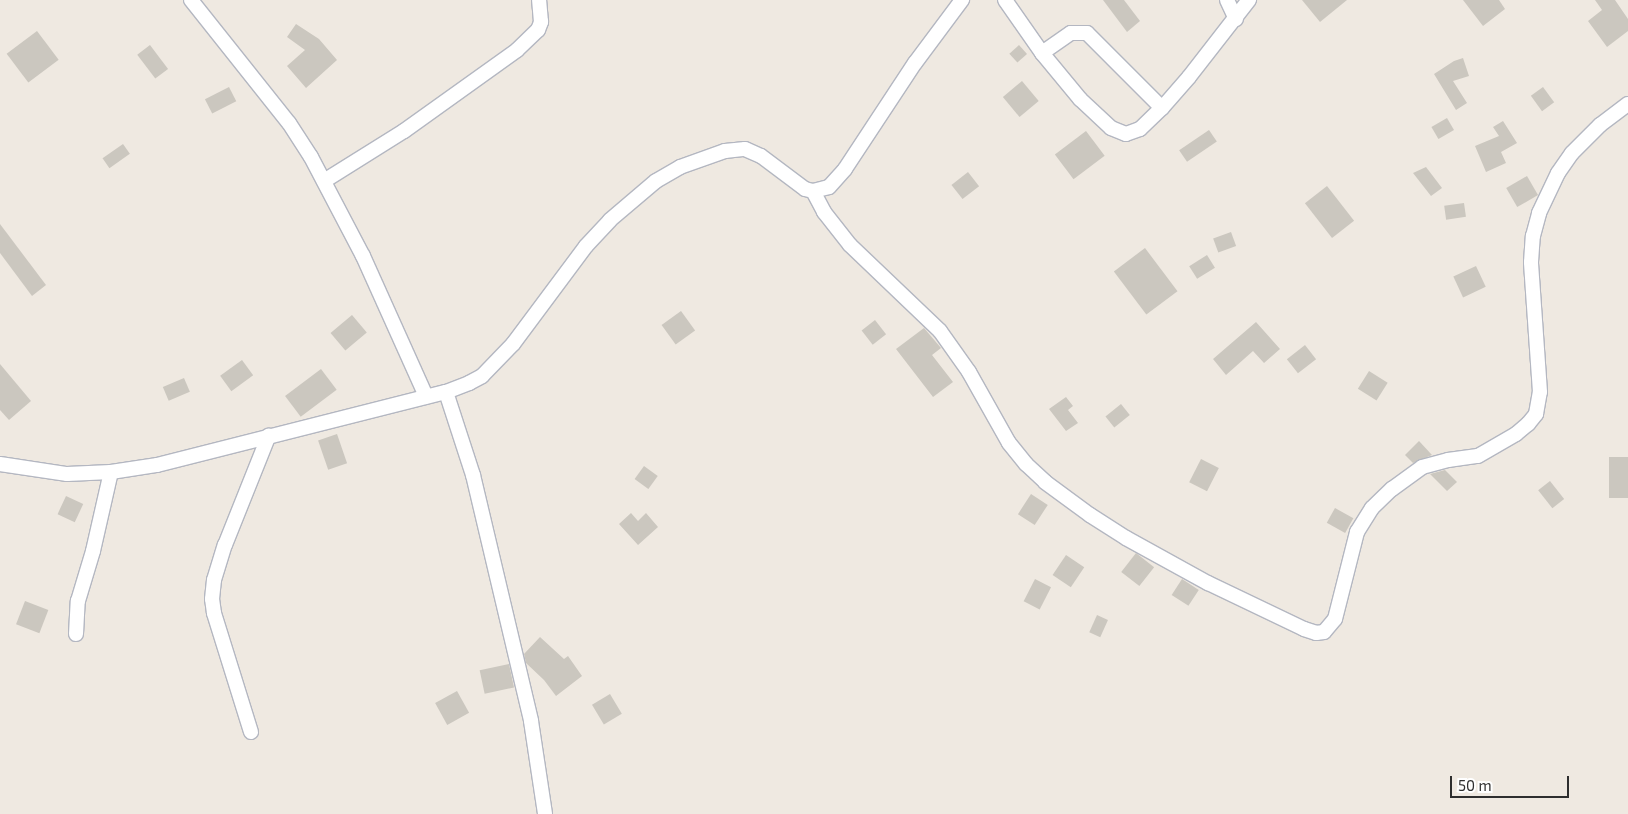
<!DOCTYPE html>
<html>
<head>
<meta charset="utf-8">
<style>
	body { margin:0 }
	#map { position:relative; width:1628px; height:814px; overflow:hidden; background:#efe9e1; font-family:"Exo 2",sans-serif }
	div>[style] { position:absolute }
	.building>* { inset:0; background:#cbc7bf; transform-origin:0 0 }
	.roads { filter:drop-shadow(1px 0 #b4b7c1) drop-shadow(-1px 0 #b4b7c1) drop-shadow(0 1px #b4b7c1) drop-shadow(0 -1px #b4b7c1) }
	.street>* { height:14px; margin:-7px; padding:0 7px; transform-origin:7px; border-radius:7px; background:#fff }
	span { translate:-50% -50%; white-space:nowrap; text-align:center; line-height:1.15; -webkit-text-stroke:5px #fff; paint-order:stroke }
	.scale { position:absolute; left:1450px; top:776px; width:119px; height:22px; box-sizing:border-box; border:2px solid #2e2e2e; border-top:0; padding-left:6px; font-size:15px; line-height:18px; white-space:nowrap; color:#2e2e2e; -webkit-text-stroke:4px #fff; paint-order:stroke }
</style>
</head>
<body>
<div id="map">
	<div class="building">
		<i style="clip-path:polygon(1103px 0,1124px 0,1140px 21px,1127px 32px)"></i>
		<i style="clip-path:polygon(1302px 0,1347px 0,1320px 22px)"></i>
		<i style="clip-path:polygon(1463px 0,1499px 0,1505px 9px,1483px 26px)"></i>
		<i style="clip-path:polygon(1595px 0,1615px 0,1628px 19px,1628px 31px,1607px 47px,1588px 21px,1602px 10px)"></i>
		<i style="clip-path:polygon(296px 24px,319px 39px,337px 60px,306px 88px,287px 66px,305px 50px,287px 37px)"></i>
		<i style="left:37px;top:31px;width:36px;height:38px;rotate:53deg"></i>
		<i style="left:150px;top:45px;width:30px;height:16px;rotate:53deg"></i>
		<i style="left:1019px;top:45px;width:12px;height:13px;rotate:48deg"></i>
		<i style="clip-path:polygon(1463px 58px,1469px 76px,1453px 81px,1467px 103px,1456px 110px,1434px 74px,1454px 61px)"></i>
		<i style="left:1022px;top:81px;width:26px;height:25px;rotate:50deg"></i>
		<i style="left:229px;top:87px;width:16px;height:27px;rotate:63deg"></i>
		<i style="left:1543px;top:87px;width:19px;height:15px;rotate:54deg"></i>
		<i style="left:1447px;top:118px;width:14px;height:18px;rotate:60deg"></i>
		<i style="clip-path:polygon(1503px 121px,1517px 143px,1501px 152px,1506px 163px,1486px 172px,1475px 146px,1499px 136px,1493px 127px)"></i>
		<i style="left:1209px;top:130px;width:14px;height:36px;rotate:56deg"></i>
		<i style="left:1086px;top:131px;width:31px;height:39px;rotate:53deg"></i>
		<i style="left:123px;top:144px;width:12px;height:25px;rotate:55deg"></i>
		<i style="clip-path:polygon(1426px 167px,1442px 188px,1431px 196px,1413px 173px)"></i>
		<i style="left:968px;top:172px;width:18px;height:21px;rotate:52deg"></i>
		<i style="left:1527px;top:176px;width:22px;height:24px;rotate:60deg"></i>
		<i style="left:1327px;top:186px;width:44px;height:28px;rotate:52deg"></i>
		<i style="left:1464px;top:203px;width:14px;height:20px;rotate:82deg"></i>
		<i style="clip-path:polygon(0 224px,46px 285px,32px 296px,0 253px)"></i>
		<i style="left:1231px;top:232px;width:15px;height:19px;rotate:70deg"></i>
		<i style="left:1145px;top:248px;width:54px;height:39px;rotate:53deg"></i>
		<i style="left:1207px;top:255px;width:15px;height:21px;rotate:58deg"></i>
		<i style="left:1476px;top:266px;width:23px;height:25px;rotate:65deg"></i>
		<i style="left:681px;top:311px;width:24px;height:24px;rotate:54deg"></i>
		<i style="left:352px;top:315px;width:23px;height:28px;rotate:50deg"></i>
		<i style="left:875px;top:320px;width:18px;height:17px;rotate:52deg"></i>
		<i style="clip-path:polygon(1256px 322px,1280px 349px,1264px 363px,1253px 351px,1226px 375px,1213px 359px)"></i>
		<i style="clip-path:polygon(924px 328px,941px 348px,932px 355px,953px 382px,933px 397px,896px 349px)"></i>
		<i style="left:1305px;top:345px;width:18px;height:23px;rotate:52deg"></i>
		<i style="left:242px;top:360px;width:19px;height:27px;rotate:54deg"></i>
		<i style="clip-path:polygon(0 364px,31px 401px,9px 420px,0 410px)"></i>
		<i style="left:321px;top:369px;width:26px;height:45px;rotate:53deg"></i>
		<i style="left:1369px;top:371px;width:22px;height:21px;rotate:32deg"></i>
		<i style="left:184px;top:378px;width:15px;height:23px;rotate:67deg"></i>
		<i style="clip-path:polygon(1066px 397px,1073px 406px,1068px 410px,1078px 423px,1066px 431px,1049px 409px)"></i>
		<i style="left:1121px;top:404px;width:14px;height:20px;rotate:51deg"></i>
		<i style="left:337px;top:434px;width:31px;height:20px;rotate:71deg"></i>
		<i style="clip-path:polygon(1419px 441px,1432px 455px,1413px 463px,1405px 455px)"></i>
		<i style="left:1609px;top:457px;width:19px;height:41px"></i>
		<i style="left:1201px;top:459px;width:20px;height:26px;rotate:27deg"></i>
		<i style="left:644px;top:466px;width:17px;height:16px;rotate:36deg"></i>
		<i style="clip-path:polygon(1445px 470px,1457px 482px,1447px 491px,1430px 474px)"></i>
		<i style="left:1550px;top:481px;width:23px;height:15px;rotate:52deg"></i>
		<i style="left:1031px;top:494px;width:20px;height:24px;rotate:33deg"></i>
		<i style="left:66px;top:496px;width:19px;height:20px;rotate:25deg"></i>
		<i style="left:1335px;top:508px;width:21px;height:17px;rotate:29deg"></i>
		<i style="clip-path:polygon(631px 513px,638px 521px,646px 513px,658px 527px,638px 545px,619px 524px)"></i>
		<i style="left:1136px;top:553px;width:23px;height:24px;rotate:38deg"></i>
		<i style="left:1066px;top:555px;width:22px;height:24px;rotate:34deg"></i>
		<i style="left:1035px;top:579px;width:18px;height:25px;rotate:27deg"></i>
		<i style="left:1182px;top:579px;width:20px;height:19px;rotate:33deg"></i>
		<i style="left:25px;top:601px;width:25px;height:25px;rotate:21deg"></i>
		<i style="left:1097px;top:615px;width:12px;height:19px;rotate:24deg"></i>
		<i style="clip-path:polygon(540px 637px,564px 659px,568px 656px,582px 676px,556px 696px,544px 680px,526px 663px,524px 654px)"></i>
		<i style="left:509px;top:664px;width:24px;height:30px;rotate:78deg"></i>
		<i style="left:457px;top:691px;width:25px;height:25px;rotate:61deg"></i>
		<i style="left:610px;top:694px;width:23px;height:21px;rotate:59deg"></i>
	</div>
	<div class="roads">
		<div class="street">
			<i style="left:191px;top:0;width:157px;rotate:51.5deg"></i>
			<i style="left:289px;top:123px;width:40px;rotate:57.1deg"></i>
			<i style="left:311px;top:157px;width:112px;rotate:62.3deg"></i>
			<i style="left:363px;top:256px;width:154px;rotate:65.8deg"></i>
			<i style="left:1005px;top:0;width:65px;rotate:55.1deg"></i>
			<i style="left:1042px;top:53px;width:60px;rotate:50.4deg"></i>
			<i style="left:1080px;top:99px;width:42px;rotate:43.1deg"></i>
			<i style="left:1111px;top:128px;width:16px;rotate:22deg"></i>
			<i style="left:1126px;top:134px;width:15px;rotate:-20deg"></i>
			<i style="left:1140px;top:129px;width:30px;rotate:-44deg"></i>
			<i style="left:1162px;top:108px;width:41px;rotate:-48.9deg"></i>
			<i style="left:1189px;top:77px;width:98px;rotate:-52.1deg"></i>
			<i style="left:1227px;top:0;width:21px;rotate:65deg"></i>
			<i style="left:1042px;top:53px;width:35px;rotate:-35deg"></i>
			<i style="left:1071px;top:33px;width:16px"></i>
			<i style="left:1087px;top:33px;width:106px;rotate:45deg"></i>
			<i style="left:324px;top:181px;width:94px;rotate:-32deg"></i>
			<i style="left:404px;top:131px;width:139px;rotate:-35.6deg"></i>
			<i style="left:517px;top:50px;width:29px;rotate:-44deg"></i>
			<i style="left:538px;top:30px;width:9px;rotate:-69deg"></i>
			<i style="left:541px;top:22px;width:22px;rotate:-95deg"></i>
			<i style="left:813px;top:191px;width:24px;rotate:62deg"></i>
			<i style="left:824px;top:212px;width:42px;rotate:51.8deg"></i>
			<i style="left:850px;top:245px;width:124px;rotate:43.7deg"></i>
			<i style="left:940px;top:331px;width:50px;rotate:54.7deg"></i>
			<i style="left:969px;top:372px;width:81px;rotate:60.6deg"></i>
			<i style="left:1009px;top:443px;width:27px;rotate:51deg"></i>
			<i style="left:1026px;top:464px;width:26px;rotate:43deg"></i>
			<i style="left:1045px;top:482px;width:56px;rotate:36.3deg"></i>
			<i style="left:1090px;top:515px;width:43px;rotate:32.6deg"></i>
			<i style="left:1126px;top:538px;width:94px;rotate:28.8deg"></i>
			<i style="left:1208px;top:583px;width:106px;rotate:25.6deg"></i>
			<i style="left:1304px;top:629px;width:13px;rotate:18deg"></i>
			<i style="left:1316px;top:633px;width:8px;rotate:-7deg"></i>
			<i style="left:1324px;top:632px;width:17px;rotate:-50deg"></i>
			<i style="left:1335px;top:619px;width:90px;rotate:-75.8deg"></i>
			<i style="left:1357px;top:532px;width:28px;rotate:-58deg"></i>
			<i style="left:1372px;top:508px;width:28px;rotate:-44deg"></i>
			<i style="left:1392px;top:489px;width:37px;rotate:-36deg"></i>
			<i style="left:1422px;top:467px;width:27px;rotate:-15deg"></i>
			<i style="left:1448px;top:460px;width:30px;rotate:-8deg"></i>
			<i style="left:1478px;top:456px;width:44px;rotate:-30.1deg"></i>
			<i style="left:1516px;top:434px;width:16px;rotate:-40deg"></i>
			<i style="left:1528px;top:424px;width:13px;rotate:-51deg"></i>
			<i style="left:1536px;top:414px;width:22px;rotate:-80deg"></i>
			<i style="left:1540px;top:392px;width:130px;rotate:-94deg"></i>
			<i style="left:1531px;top:262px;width:26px;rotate:-86deg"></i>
			<i style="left:1533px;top:236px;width:24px;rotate:-75deg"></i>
			<i style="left:1539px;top:213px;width:44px;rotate:-64.6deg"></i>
			<i style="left:1558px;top:173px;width:24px;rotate:-55deg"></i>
			<i style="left:1572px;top:153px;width:40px;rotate:-45deg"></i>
			<i style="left:1600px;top:125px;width:35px;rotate:-37deg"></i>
			<i style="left:446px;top:392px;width:87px;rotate:72deg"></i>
			<i style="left:473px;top:475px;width:253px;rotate:76.7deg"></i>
			<i style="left:531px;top:721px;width:94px;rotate:81.4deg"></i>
			<i style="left:0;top:464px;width:68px;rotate:8.5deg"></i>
			<i style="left:67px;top:474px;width:44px;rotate:-2.6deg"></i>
			<i style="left:111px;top:472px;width:47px;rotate:-8.7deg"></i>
			<i style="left:157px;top:465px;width:298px;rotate:-14.2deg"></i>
			<i style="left:446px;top:392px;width:25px;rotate:-21deg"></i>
			<i style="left:469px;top:383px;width:15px;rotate:-28deg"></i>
			<i style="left:482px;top:376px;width:45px;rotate:-45.9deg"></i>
			<i style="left:513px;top:344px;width:122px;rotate:-53.3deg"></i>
			<i style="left:586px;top:246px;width:35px;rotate:-47deg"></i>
			<i style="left:610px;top:220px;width:60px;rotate:-40.3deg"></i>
			<i style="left:656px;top:181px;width:28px;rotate:-30deg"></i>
			<i style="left:680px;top:167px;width:48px;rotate:-19.6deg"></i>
			<i style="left:725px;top:151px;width:20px;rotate:-6deg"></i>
			<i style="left:745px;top:149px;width:17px;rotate:24deg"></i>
			<i style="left:761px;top:156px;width:55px;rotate:36.9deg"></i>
			<i style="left:805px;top:189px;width:8px;rotate:14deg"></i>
			<i style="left:813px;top:191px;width:16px;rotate:-14deg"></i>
			<i style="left:829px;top:187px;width:24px;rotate:-48deg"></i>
			<i style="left:845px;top:169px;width:127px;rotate:-56.6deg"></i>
			<i style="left:915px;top:63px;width:79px;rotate:-53.3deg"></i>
			<i style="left:76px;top:634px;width:33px;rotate:-87deg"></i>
			<i style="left:78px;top:601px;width:52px;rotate:-73.3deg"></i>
			<i style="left:93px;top:551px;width:81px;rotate:-77.2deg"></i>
			<i style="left:251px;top:732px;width:125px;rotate:-107.3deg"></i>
			<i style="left:214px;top:613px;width:14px;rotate:-98deg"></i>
			<i style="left:212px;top:599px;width:19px;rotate:-84deg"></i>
			<i style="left:214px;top:580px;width:37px;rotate:-73deg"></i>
			<i style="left:225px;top:545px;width:118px;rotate:-68.2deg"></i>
		</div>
	</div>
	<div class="scale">50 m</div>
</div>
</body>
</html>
